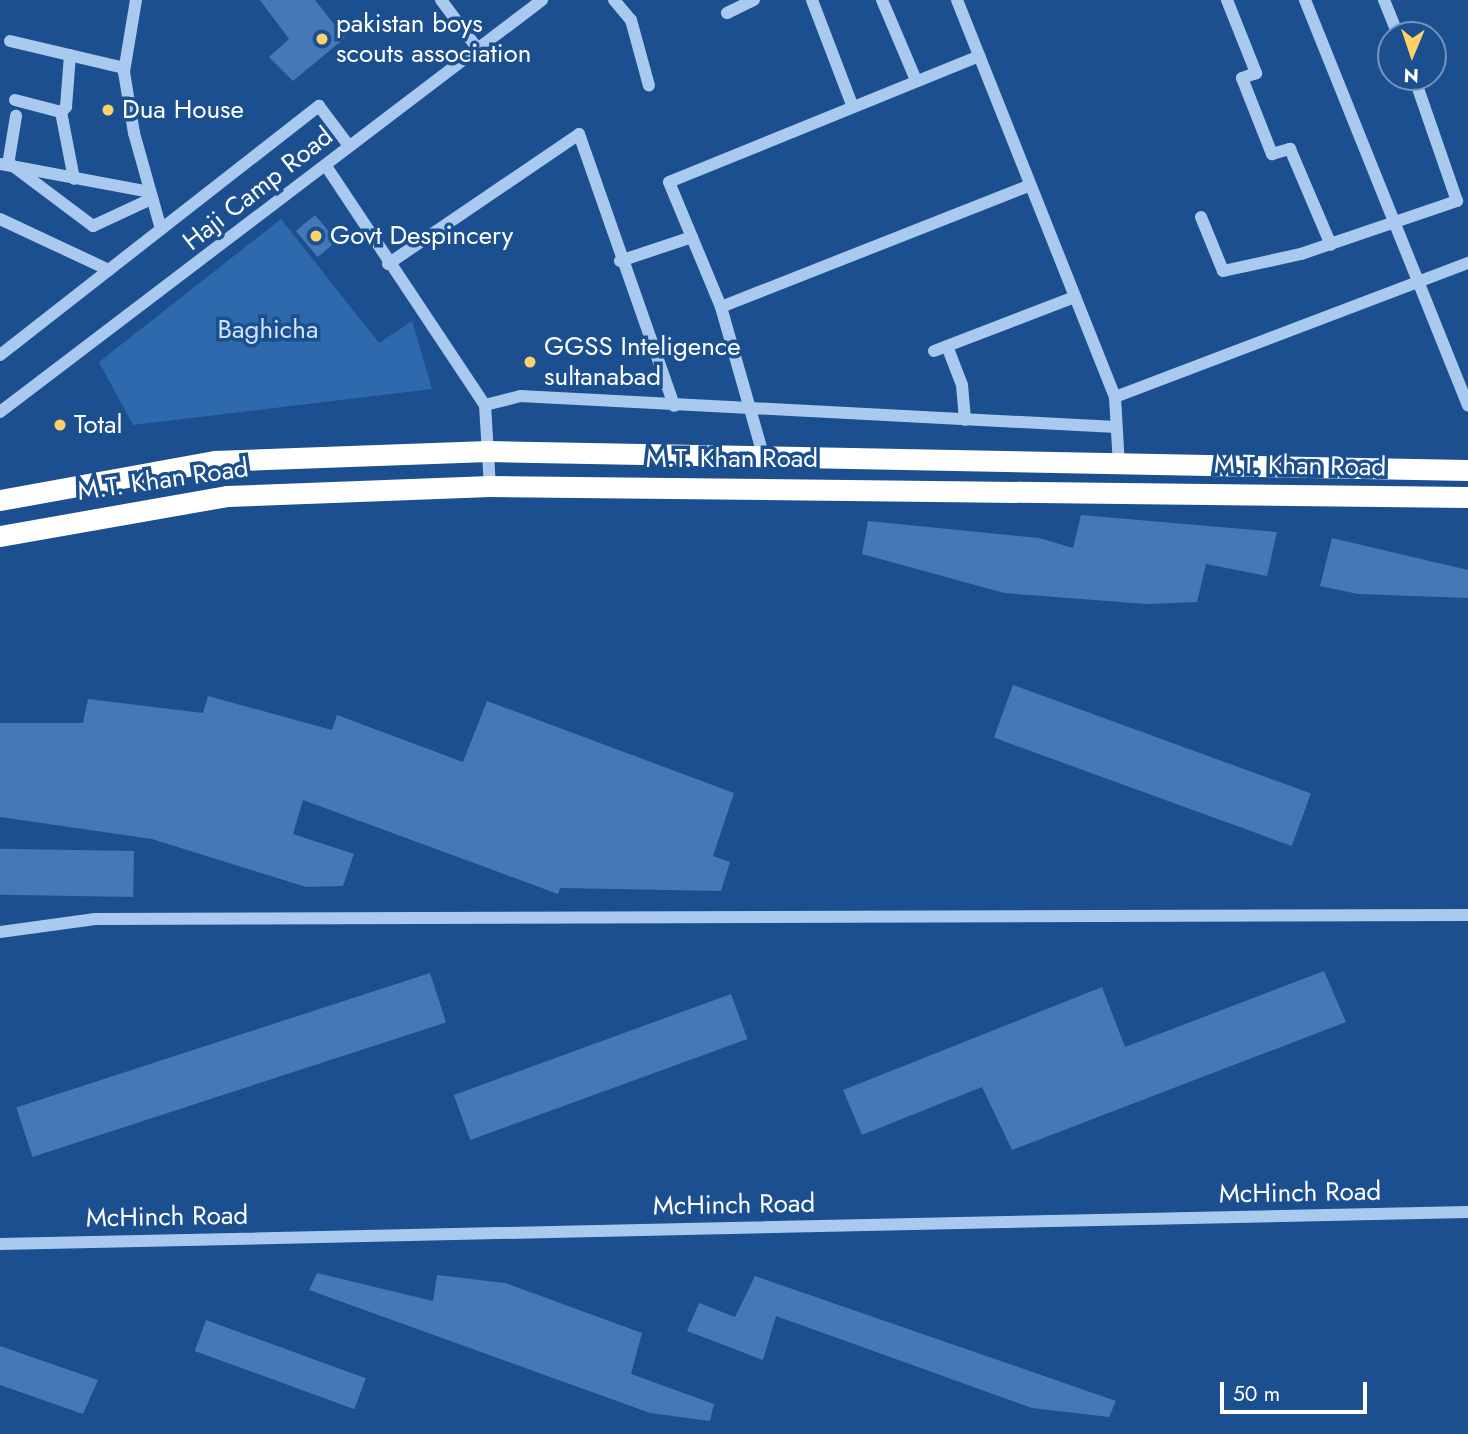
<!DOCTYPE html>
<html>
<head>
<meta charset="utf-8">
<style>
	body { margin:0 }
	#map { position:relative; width:1468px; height:1434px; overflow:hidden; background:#1b4f8f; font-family:Jost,sans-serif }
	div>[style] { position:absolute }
	.green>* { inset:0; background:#2e69ad }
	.building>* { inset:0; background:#4478b7; transform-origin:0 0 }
	.minor>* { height:12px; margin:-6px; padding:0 6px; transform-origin:6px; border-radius:6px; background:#a9c9ee }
	.highway>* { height:21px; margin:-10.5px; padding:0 10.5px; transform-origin:10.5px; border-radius:10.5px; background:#fff }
	.dots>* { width:19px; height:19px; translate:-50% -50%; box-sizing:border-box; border:4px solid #1b4f8f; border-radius:50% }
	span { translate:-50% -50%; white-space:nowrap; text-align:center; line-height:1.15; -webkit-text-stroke:7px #1b4f8f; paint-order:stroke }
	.poi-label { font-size:26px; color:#fff }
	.left { translate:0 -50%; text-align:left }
	.street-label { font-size:26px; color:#fff }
	.park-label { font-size:26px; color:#cfe3fa }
	.north { position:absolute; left:1377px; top:21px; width:70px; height:70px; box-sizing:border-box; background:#1b4f8f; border:2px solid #7695bc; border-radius:50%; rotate:182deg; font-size:19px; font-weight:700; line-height:28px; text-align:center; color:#fff }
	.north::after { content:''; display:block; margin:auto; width:24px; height:32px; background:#ffd166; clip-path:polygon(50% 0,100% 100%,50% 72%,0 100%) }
	.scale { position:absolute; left:1220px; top:1382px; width:147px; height:32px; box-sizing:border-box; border:4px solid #fff; border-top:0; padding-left:9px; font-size:21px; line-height:24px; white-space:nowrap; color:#fff; -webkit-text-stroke:5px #1b4f8f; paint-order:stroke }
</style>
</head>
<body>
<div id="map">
	<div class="green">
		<i style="clip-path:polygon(281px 219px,379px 343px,412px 321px,432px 389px,133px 425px,99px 362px)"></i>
	</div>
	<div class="building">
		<i style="clip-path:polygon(260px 0,315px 0,345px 38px,293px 81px,269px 57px,289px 39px)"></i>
		<i style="left:315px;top:215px;width:34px;height:25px;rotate:50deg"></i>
		<i style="clip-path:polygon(1081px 515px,1277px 532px,1267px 576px,1206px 564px,1197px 602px,1146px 604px,1004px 593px,862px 554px,868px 521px,1039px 538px,1073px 548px)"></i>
		<i style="clip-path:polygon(1332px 538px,1468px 570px,1468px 598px,1358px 594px,1320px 586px)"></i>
		<i style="left:1013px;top:685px;width:317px;height:56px;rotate:20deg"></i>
		<i style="clip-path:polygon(208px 696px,332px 730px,337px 715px,463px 762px,487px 701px,734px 793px,713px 856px,730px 862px,721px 891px,560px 888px,558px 894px,303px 800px,293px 834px,354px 854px,343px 886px,306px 887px,152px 839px,0 817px,0 723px,83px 723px,88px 699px,203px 713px)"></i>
		<i style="left:134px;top:851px;width:46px;height:134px;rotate:91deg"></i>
		<i style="clip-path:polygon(1324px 971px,1346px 1022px,1012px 1150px,982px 1087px,862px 1135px,843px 1090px,1102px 987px,1125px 1047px)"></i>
		<i style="left:430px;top:973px;width:52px;height:435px;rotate:72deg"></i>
		<i style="left:731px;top:994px;width:48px;height:295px;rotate:70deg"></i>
		<i style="clip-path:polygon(317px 1273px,433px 1301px,437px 1275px,505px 1283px,642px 1333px,631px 1374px,714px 1404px,710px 1421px,650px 1413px,309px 1290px)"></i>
		<i style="clip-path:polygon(755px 1276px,1116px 1401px,1109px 1417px,1032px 1408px,776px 1316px,763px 1360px,687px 1331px,699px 1303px,735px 1317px)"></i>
		<i style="left:206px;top:1320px;width:170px;height:33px;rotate:20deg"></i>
		<i style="clip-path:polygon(0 1346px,98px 1380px,83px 1414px,0 1385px)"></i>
	</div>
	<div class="minor">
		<i style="left:136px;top:0;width:73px;rotate:99.5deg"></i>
		<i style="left:124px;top:72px;width:62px;rotate:80.7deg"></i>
		<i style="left:134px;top:133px;width:100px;rotate:74.3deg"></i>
		<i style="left:441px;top:0;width:60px;rotate:53.1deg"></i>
		<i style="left:614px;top:0;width:26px;rotate:50deg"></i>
		<i style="left:631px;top:20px;width:68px;rotate:74.7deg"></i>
		<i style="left:812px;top:0;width:112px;rotate:69.1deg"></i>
		<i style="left:882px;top:0;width:87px;rotate:67deg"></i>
		<i style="left:957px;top:0;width:427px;rotate:68.3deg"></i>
		<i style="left:1115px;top:397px;width:69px;rotate:86.7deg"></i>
		<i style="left:1227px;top:0;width:79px;rotate:68.3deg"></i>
		<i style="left:1256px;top:73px;width:15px;rotate:160deg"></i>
		<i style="left:1242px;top:78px;width:82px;rotate:68.5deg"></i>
		<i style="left:1272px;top:154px;width:19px;rotate:-16deg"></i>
		<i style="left:1290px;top:149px;width:104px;rotate:66.9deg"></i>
		<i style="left:1305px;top:0;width:437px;rotate:68.1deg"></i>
		<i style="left:1384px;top:0;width:38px;rotate:68deg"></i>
		<i style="left:727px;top:13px;width:30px;rotate:-26deg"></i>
		<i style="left:10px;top:41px;width:117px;rotate:13.3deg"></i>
		<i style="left:15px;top:100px;width:48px;rotate:14.6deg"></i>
		<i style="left:61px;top:112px;width:68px;rotate:79deg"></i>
		<i style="left:61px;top:112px;width:7px;rotate:-45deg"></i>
		<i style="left:66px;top:107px;width:52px;rotate:-85.6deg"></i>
		<i style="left:0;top:164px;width:152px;rotate:10.6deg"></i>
		<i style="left:8px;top:165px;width:50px;rotate:-80.7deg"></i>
		<i style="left:13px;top:166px;width:100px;rotate:36.9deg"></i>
		<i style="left:93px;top:226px;width:64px;rotate:-25deg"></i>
		<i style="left:326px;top:166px;width:287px;rotate:56.4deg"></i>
		<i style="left:485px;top:405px;width:81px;rotate:86.5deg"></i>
		<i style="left:1201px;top:217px;width:58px;rotate:67.8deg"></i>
		<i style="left:1223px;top:271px;width:80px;rotate:-12.3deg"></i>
		<i style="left:1301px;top:254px;width:165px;rotate:-18.8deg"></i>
		<i style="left:1457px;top:201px;width:131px;rotate:-109.1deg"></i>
		<i style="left:0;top:219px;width:120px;rotate:25.1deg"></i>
		<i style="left:620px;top:261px;width:76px;rotate:-18.4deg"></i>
		<i style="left:388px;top:264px;width:231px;rotate:-34.2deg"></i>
		<i style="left:579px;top:134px;width:288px;rotate:70.7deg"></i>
		<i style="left:721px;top:307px;width:135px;rotate:-112.6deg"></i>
		<i style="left:669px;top:182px;width:335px;rotate:-22.1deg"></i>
		<i style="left:947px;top:346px;width:42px;rotate:69deg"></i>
		<i style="left:962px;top:385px;width:35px;rotate:85deg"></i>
		<i style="left:934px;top:351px;width:151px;rotate:-21deg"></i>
		<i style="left:0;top:355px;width:405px;rotate:-38deg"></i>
		<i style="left:319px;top:106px;width:50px;rotate:53.1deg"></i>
		<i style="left:1115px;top:397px;width:378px;rotate:-20.8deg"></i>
		<i style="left:485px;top:405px;width:36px;rotate:-14deg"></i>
		<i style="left:520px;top:396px;width:597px;rotate:2.98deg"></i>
		<i style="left:0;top:412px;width:681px;rotate:-37.24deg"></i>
		<i style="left:764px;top:458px;width:157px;rotate:-105.9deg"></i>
		<i style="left:721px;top:307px;width:332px;rotate:-21.5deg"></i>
		<i style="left:0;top:932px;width:96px;rotate:-7.8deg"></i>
		<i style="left:95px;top:919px;width:1373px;rotate:-0.17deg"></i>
		<i style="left:0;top:1244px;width:1468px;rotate:-1.25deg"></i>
	</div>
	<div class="highway">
		<i style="left:0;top:500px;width:219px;rotate:-10.3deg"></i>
		<i style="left:215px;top:461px;width:273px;rotate:-2.1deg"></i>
		<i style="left:488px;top:451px;width:980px;rotate:1.11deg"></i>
		<i style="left:0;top:536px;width:230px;rotate:-10deg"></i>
		<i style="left:227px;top:496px;width:263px;rotate:-2.2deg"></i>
		<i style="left:490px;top:486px;width:978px;rotate:0.64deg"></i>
	</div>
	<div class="dots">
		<i style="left:322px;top:39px;background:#ffd166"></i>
		<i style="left:108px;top:110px;background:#ffd166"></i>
		<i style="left:316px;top:236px;background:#ffd166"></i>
		<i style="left:530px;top:362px;background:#ffd166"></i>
		<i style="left:60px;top:425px;background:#ffd166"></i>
	</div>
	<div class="poi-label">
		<span class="left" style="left:336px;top:39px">pakistan boys<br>scouts association</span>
		<span class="left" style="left:122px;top:110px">Dua House</span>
		<span class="left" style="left:330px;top:236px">Govt Despincery</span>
		<span class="left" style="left:544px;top:362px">GGSS Inteligence<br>sultanabad</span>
		<span class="left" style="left:74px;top:425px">Total</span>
	</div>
	<div class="street-label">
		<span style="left:258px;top:189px;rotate:-38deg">Haji Camp Road</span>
		<span style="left:732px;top:459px">M.T. Khan Road</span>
		<span style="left:1300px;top:466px;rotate:1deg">M.T. Khan Road</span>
		<span style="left:163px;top:480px;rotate:-8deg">M.T. Khan Road</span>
		<span style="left:1300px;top:1193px;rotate:-1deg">McHinch Road</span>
		<span style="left:734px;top:1205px;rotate:-1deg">McHinch Road</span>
		<span style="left:167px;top:1217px;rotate:-1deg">McHinch Road</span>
	</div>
	<div class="park-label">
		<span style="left:268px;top:330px">Baghicha</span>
	</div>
	<div class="north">N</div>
	<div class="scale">50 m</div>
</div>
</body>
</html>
